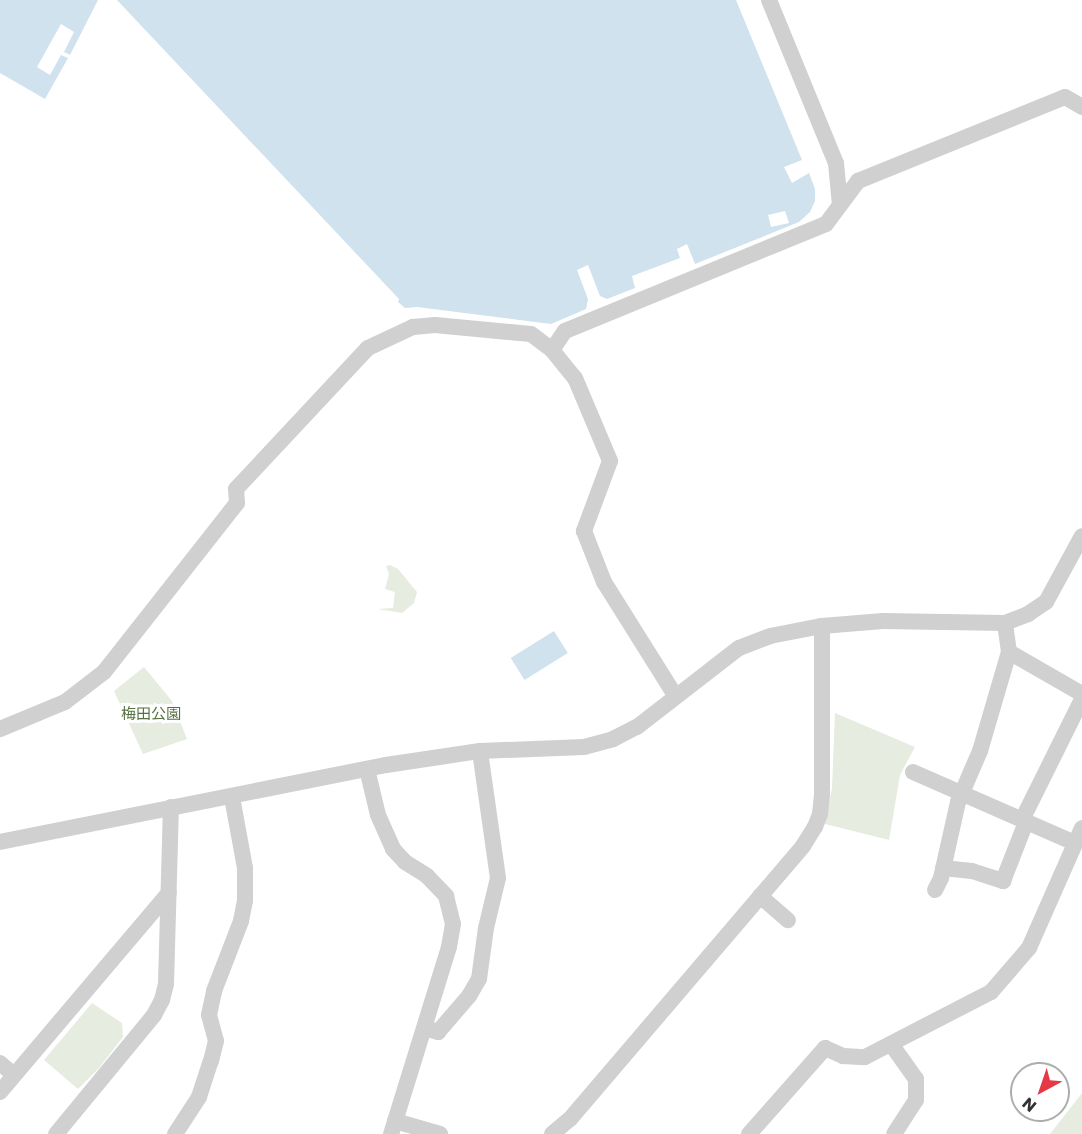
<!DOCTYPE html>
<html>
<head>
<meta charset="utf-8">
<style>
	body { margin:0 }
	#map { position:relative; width:1082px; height:1134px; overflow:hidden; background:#fff; font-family:Poppins,"Noto Sans JP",sans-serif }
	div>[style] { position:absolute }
	.green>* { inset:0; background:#e6ecdf }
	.water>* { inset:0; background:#cfe2ee; transform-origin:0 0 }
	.minor>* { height:16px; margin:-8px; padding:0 8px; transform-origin:8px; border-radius:8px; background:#d0d0d0 }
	span { translate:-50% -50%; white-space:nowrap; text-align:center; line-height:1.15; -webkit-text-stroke:6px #fff; paint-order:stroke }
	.park-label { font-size:15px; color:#56703f }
	.north { position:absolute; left:1010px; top:1062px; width:60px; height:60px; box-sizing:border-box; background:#fff; border:2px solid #adadad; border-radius:50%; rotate:220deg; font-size:16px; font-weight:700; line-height:24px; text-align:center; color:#333 }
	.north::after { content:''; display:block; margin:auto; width:21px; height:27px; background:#e63946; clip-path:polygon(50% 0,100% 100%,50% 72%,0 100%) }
</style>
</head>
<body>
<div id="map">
	<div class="green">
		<i style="clip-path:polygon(390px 565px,398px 569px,417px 592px,414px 603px,402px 613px,378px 609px,393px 608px,395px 592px,385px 589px,389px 574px,386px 566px)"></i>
		<i style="clip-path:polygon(144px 667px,172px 701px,187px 739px,143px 754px,114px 691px)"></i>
		<i style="clip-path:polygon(835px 713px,915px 747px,900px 775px,889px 840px,825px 824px,832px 788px)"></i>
		<i style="clip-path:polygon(92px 1003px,122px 1023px,123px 1037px,99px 1068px,78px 1089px,44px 1060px)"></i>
		<i style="clip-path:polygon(1082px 1093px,1082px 1134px,1050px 1134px)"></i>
	</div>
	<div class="water">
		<i style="clip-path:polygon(0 0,98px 0,70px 55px,64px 52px,74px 32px,61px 24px,37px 67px,50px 75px,61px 55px,68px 58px,45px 99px,0 73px)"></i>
		<i style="clip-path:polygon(evenodd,117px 0,736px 0,802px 160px,784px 167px,792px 183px,809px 173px,815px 189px,815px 201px,810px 212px,799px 222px,695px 264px,687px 244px,677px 249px,680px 258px,632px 276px,635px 288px,607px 299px,600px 296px,588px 265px,577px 270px,588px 299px,586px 309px,551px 324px,417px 307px,405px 308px,398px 302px,399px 299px,117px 0,785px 211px,789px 223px,771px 227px,768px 215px,785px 211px)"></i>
		<i style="left:554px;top:631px;width:26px;height:51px;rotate:58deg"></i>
	</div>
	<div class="minor">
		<i style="left:769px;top:0;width:176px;rotate:67.7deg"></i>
		<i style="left:836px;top:163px;width:42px;rotate:84.6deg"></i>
		<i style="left:552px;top:350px;width:23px;rotate:-56deg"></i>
		<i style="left:565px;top:331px;width:282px;rotate:-22.3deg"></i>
		<i style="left:826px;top:224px;width:54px;rotate:-53.3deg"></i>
		<i style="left:858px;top:181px;width:223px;rotate:-22.1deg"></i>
		<i style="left:1065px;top:97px;width:20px;rotate:30deg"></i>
		<i style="left:1009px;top:652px;width:84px;rotate:29.9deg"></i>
		<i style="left:0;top:729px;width:70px;rotate:-22.6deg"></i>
		<i style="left:65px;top:702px;width:49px;rotate:-37.6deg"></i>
		<i style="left:104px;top:672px;width:215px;rotate:-51.8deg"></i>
		<i style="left:237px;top:503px;width:14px;rotate:-94deg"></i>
		<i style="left:236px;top:489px;width:193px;rotate:-46.9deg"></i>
		<i style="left:368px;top:348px;width:50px;rotate:-25deg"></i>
		<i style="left:413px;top:327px;width:22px;rotate:-5deg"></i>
		<i style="left:435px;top:325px;width:96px;rotate:5.4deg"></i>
		<i style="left:531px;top:334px;width:26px;rotate:37deg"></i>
		<i style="left:552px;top:350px;width:36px;rotate:51deg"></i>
		<i style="left:575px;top:378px;width:90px;rotate:67.1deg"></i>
		<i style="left:610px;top:461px;width:75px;rotate:110.4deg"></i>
		<i style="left:584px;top:531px;width:55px;rotate:68.6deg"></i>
		<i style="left:604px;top:582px;width:133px;rotate:57.9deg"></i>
		<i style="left:367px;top:769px;width:47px;rotate:76.6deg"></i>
		<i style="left:378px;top:815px;width:37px;rotate:66deg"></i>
		<i style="left:393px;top:849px;width:18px;rotate:47deg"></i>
		<i style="left:405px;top:862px;width:26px;rotate:32deg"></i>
		<i style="left:427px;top:876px;width:28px;rotate:46deg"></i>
		<i style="left:446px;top:896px;width:29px;rotate:76deg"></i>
		<i style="left:453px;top:924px;width:23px;rotate:100deg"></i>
		<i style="left:449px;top:947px;width:196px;rotate:107.2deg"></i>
		<i style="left:913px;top:772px;width:177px;rotate:23.7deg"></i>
		<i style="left:1022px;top:820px;width:135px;rotate:-63.6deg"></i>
		<i style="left:0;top:842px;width:394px;rotate:-11.3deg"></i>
		<i style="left:386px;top:765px;width:95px;rotate:-8.5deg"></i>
		<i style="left:480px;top:751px;width:104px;rotate:-2.2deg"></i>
		<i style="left:584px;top:747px;width:30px;rotate:-15deg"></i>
		<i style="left:613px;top:739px;width:27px;rotate:-27deg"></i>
		<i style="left:637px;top:727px;width:129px;rotate:-37.8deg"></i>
		<i style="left:739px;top:648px;width:33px;rotate:-21deg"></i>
		<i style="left:770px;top:636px;width:53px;rotate:-10.9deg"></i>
		<i style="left:822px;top:626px;width:61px;rotate:-4.7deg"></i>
		<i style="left:883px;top:621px;width:122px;rotate:0.9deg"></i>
		<i style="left:1005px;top:623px;width:25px;rotate:-21deg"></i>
		<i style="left:1028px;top:614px;width:22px;rotate:-34deg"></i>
		<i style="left:1046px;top:602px;width:75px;rotate:-61.4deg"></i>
		<i style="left:943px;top:868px;width:29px;rotate:6deg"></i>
		<i style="left:972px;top:871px;width:33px;rotate:18deg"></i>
		<i style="left:1003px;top:881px;width:63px;rotate:-68.7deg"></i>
		<i style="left:935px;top:890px;width:13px;rotate:-63deg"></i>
		<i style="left:941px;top:878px;width:78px;rotate:-77.4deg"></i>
		<i style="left:958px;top:802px;width:56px;rotate:-66.7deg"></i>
		<i style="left:980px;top:751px;width:103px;rotate:-73.7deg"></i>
		<i style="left:1009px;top:652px;width:29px;rotate:-98deg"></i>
		<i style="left:760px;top:896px;width:37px;rotate:41deg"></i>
		<i style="left:425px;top:1028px;width:14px;rotate:17deg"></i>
		<i style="left:438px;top:1032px;width:48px;rotate:-49.3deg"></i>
		<i style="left:469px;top:996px;width:20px;rotate:-60deg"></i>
		<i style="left:479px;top:979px;width:51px;rotate:-82.2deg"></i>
		<i style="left:486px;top:928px;width:51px;rotate:-76.5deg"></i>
		<i style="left:498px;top:878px;width:128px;rotate:-98.1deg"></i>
		<i style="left:891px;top:1044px;width:43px;rotate:54.5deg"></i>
		<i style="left:916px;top:1079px;width:21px;rotate:90deg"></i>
		<i style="left:916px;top:1100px;width:40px;rotate:122.9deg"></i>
		<i style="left:0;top:1063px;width:18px;rotate:41deg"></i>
		<i style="left:0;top:1092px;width:261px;rotate:-49.7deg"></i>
		<i style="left:395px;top:1121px;width:47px;rotate:16.1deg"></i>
		<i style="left:56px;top:1134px;width:154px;rotate:-50.5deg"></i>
		<i style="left:154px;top:1015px;width:17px;rotate:-62deg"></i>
		<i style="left:162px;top:1000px;width:16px;rotate:-76deg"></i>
		<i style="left:166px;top:984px;width:177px;rotate:-88.4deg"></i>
		<i style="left:175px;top:1134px;width:44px;rotate:-57deg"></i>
		<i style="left:199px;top:1097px;width:38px;rotate:-72deg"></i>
		<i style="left:211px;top:1061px;width:21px;rotate:-76deg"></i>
		<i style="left:216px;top:1041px;width:27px;rotate:-105deg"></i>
		<i style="left:209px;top:1015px;width:25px;rotate:-78deg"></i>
		<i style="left:214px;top:991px;width:75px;rotate:-68.9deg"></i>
		<i style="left:241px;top:921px;width:20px;rotate:-79deg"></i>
		<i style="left:245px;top:901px;width:33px;rotate:-90deg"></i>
		<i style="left:245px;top:868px;width:72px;rotate:-100.4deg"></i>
		<i style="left:552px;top:1134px;width:23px;rotate:-40deg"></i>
		<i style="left:570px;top:1119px;width:359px;rotate:-49.5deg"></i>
		<i style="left:803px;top:846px;width:22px;rotate:-58deg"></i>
		<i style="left:815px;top:827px;width:14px;rotate:-69deg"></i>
		<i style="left:820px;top:814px;width:20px;rotate:-84deg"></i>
		<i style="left:822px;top:794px;width:168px;rotate:-90deg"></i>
		<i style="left:749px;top:1134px;width:115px;rotate:-48.5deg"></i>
		<i style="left:825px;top:1048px;width:20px;rotate:24deg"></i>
		<i style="left:843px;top:1056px;width:22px;rotate:3deg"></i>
		<i style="left:865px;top:1057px;width:142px;rotate:-27.3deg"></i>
		<i style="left:991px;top:992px;width:58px;rotate:-49.2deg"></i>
		<i style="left:1029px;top:948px;width:131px;rotate:-66.2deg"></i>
	</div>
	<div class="park-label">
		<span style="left:151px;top:714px">梅田公園</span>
	</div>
	<div class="north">N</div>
</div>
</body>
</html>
